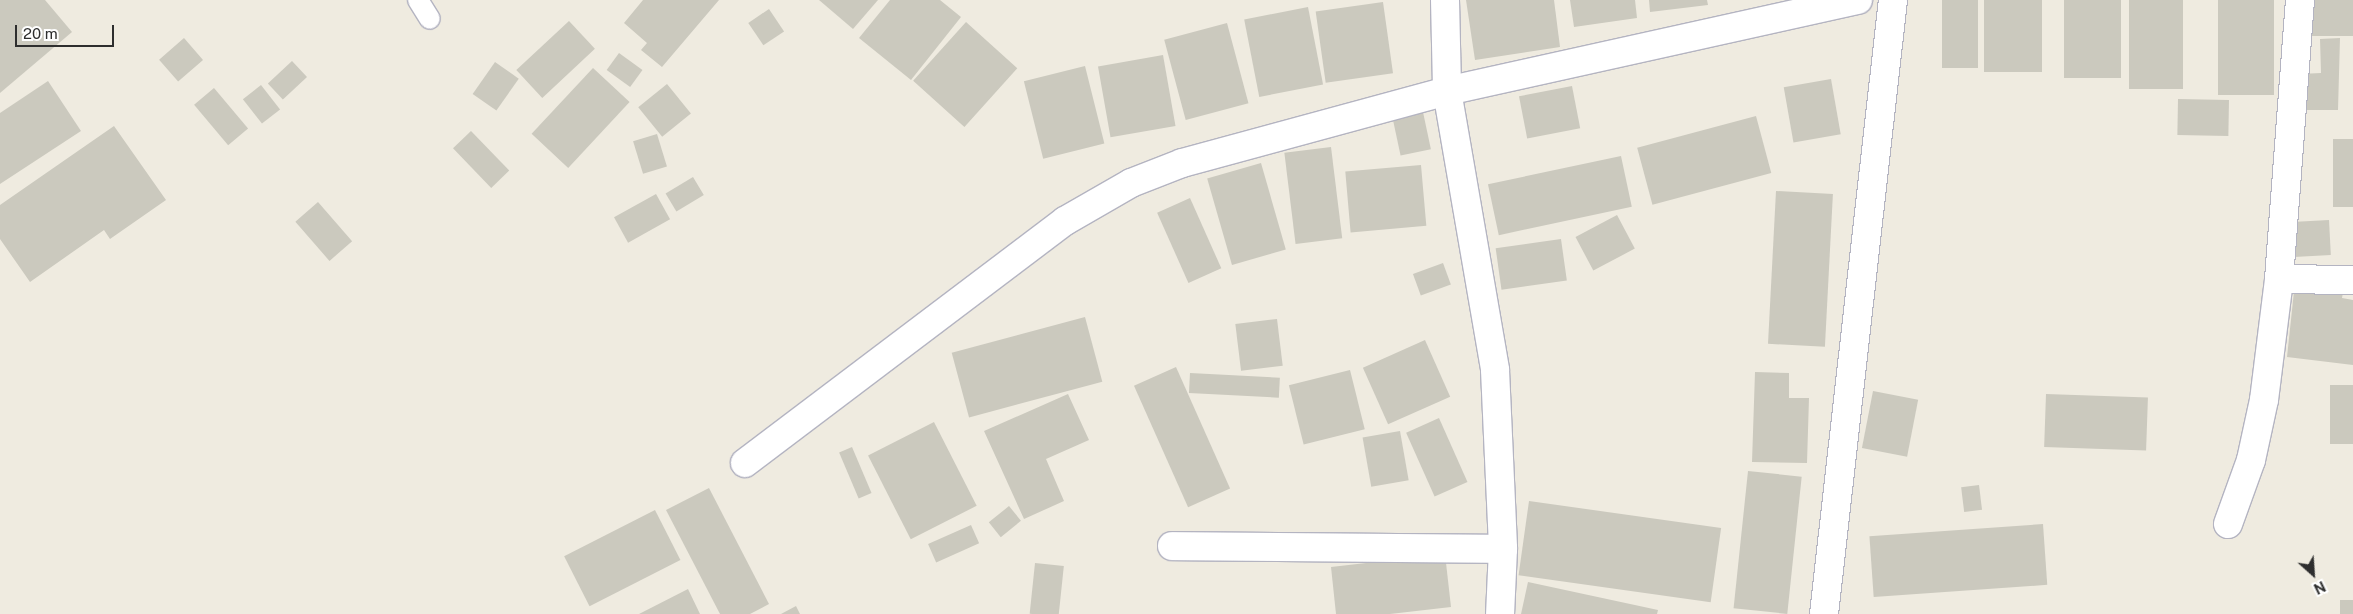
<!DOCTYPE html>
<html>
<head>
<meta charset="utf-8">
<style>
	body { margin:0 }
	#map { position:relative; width:2353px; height:614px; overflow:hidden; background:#efebe0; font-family:"Public Sans",sans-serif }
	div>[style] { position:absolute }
	.building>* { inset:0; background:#cbc9be; transform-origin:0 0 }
	.roads { filter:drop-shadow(1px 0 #b4b4c1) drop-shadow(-1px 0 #b4b4c1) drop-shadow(0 1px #b4b4c1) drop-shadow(0 -1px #b4b4c1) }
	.service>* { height:20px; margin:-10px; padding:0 10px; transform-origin:10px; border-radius:10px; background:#fff }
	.minor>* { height:28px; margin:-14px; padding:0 14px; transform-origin:14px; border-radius:14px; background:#fff }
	span { translate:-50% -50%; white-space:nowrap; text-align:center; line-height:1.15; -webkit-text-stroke:4px #fff; paint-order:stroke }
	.north { position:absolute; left:2288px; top:549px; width:50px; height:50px; -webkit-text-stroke:4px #fff; paint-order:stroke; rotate:154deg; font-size:14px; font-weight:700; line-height:20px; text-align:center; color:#2e2e2e }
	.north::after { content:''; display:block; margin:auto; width:18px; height:22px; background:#2e2e2e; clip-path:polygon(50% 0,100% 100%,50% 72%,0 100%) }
	.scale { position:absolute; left:15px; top:25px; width:99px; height:22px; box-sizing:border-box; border:2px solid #2e2e2e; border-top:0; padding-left:6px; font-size:15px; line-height:18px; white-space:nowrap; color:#2e2e2e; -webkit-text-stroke:4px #fff; paint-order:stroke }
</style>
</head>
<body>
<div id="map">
	<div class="building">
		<i style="clip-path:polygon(0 0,45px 0,72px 32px,0 93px)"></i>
		<i style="clip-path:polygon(643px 0,719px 0,662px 67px,641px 50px,647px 43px,624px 23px)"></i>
		<i style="clip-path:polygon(819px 0,878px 0,853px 29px)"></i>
		<i style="clip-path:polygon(890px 0,940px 0,961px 17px,911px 80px,859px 38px)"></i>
		<i style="clip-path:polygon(1466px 0,1554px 0,1560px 47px,1475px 60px)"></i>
		<i style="clip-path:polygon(1570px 0,1635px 0,1637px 18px,1574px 27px)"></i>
		<i style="clip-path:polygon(1649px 0,1707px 0,1708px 5px,1650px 12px)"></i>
		<i style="left:1942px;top:0;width:36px;height:68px"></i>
		<i style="left:1984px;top:0;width:58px;height:72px"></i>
		<i style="left:2064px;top:0;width:57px;height:78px"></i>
		<i style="left:2129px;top:0;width:54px;height:89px"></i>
		<i style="left:2218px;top:0;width:56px;height:95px"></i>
		<i style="left:2304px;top:0;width:49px;height:36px"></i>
		<i style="left:1383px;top:2px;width:72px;height:68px;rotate:82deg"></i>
		<i style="left:1308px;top:7px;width:79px;height:65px;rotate:79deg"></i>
		<i style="left:769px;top:9px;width:27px;height:25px;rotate:56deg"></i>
		<i style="left:569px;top:21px;width:38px;height:72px;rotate:47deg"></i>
		<i style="left:966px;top:22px;width:69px;height:79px;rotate:42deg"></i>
		<i style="left:1227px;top:23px;width:83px;height:65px;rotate:75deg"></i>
		<i style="left:184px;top:38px;width:29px;height:33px;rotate:49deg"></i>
		<i style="clip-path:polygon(2340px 38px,2338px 110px,2301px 110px,2300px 74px,2321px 73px,2320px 39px)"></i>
		<i style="left:619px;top:53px;width:29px;height:21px;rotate:36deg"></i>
		<i style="left:1163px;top:55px;width:72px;height:66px;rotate:80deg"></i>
		<i style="left:292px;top:61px;width:22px;height:33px;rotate:47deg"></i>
		<i style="left:495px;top:62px;width:29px;height:39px;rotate:35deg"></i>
		<i style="left:1085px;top:66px;width:80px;height:63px;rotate:76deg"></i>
		<i style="left:593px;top:68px;width:50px;height:90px;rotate:43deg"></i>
		<i style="left:1831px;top:79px;width:56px;height:48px;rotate:80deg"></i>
		<i style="clip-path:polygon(48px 81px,81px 131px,0 184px,0 113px)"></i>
		<i style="left:667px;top:84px;width:38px;height:37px;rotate:51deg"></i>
		<i style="left:261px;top:85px;width:31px;height:23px;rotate:52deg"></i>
		<i style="left:1572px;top:86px;width:43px;height:54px;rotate:79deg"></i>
		<i style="left:214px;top:88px;width:53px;height:26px;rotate:50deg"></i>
		<i style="left:2178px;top:99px;width:51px;height:36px;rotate:1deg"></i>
		<i style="left:1423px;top:112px;width:38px;height:31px;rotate:78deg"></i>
		<i style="left:1756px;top:116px;width:59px;height:123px;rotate:75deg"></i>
		<i style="clip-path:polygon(114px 126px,166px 200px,110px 239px,104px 230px,30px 282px,0 239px,0 205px)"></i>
		<i style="left:471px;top:131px;width:55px;height:25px;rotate:46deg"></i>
		<i style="left:657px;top:134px;width:34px;height:25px;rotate:73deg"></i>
		<i style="left:2333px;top:139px;width:20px;height:68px"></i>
		<i style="left:1331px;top:147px;width:92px;height:47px;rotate:83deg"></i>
		<i style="left:1621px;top:156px;width:52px;height:136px;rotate:78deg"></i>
		<i style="left:1261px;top:163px;width:90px;height:56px;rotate:74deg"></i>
		<i style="left:1421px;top:165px;width:61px;height:76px;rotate:85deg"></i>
		<i style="left:693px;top:177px;width:21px;height:32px;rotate:59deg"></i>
		<i style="left:1776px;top:191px;width:57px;height:153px;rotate:3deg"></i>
		<i style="left:656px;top:194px;width:29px;height:48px;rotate:61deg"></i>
		<i style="left:1190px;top:198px;width:77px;height:36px;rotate:66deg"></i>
		<i style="left:318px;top:202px;width:52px;height:30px;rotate:49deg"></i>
		<i style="left:1617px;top:215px;width:38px;height:47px;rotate:62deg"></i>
		<i style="left:2329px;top:220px;width:35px;height:37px;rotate:87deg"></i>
		<i style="left:1561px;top:239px;width:42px;height:66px;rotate:82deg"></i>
		<i style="left:1443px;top:263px;width:23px;height:32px;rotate:70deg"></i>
		<i style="clip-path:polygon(2295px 282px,2344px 287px,2342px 298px,2353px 300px,2353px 365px,2287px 357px)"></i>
		<i style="left:1085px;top:317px;width:67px;height:138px;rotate:75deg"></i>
		<i style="left:1277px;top:319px;width:47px;height:42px;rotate:83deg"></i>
		<i style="left:1425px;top:340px;width:62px;height:68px;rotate:66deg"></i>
		<i style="left:1176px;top:367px;width:133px;height:46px;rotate:66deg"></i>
		<i style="left:1350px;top:370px;width:61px;height:63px;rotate:76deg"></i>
		<i style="clip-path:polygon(1755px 372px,1789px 373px,1789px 398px,1809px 398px,1807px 463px,1752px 462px)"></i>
		<i style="left:1190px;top:373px;width:90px;height:20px;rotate:3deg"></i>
		<i style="left:2353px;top:385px;width:59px;height:23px;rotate:90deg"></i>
		<i style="left:1873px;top:391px;width:46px;height:58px;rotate:11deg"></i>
		<i style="clip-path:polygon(1068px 394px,1089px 440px,1046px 459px,1064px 501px,1024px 519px,984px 431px)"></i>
		<i style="left:2046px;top:394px;width:102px;height:53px;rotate:2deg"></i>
		<i style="left:1439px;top:418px;width:70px;height:36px;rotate:66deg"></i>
		<i style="left:934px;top:422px;width:94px;height:74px;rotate:63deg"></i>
		<i style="left:1400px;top:431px;width:50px;height:38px;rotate:80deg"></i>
		<i style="left:852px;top:447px;width:50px;height:14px;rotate:67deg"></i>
		<i style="left:1748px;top:471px;width:54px;height:138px;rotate:6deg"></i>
		<i style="left:1979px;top:485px;width:25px;height:18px;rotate:83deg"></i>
		<i style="clip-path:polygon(709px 488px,769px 604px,750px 614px,720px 614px,666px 510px)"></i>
		<i style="left:1529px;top:501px;width:194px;height:75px;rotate:8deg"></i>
		<i style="left:1009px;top:506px;width:19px;height:26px;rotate:51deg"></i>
		<i style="left:655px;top:510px;width:56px;height:102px;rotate:63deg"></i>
		<i style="left:2043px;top:524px;width:61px;height:174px;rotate:86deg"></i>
		<i style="left:971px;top:525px;width:20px;height:47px;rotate:66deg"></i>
		<i style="clip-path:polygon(1445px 554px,1451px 607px,1390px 614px,1336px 614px,1331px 567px)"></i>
		<i style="left:1035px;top:563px;width:29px;height:51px;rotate:6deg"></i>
		<i style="clip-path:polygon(1528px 582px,1658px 610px,1657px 614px,1521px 614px)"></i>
		<i style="clip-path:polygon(688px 589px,700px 614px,639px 614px)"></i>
		<i style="left:2340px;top:600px;width:13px;height:14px"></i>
		<i style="clip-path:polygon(796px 606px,800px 614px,781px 614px)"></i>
	</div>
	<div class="roads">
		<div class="service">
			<i style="left:418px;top:0;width:22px;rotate:58deg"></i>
		</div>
		<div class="minor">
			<i style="left:1445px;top:0;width:91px;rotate:88.7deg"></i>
			<i style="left:1447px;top:91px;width:283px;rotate:80.2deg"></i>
			<i style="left:1495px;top:370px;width:179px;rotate:87.4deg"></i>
			<i style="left:1503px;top:549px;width:65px;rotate:92.6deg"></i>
			<i style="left:2279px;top:279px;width:74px;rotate:0.8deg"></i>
			<i style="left:745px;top:463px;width:401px;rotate:-37.1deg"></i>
			<i style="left:1065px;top:221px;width:76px;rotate:-29.9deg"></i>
			<i style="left:1131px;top:183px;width:55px;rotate:-21.4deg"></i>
			<i style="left:1182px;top:163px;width:275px;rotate:-15.2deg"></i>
			<i style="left:1447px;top:91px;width:421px;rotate:-12.5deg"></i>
			<i style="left:2228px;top:524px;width:68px;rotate:-70.2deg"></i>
			<i style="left:2251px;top:460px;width:61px;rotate:-77.8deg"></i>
			<i style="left:2264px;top:400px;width:122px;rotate:-82.9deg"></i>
			<i style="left:2279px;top:279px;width:280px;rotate:-85.7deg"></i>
			<i style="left:1172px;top:546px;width:331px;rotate:0.5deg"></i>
			<i style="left:1824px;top:614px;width:618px;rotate:-83.59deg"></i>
		</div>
	</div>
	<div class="north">N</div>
	<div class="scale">20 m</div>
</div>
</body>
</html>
